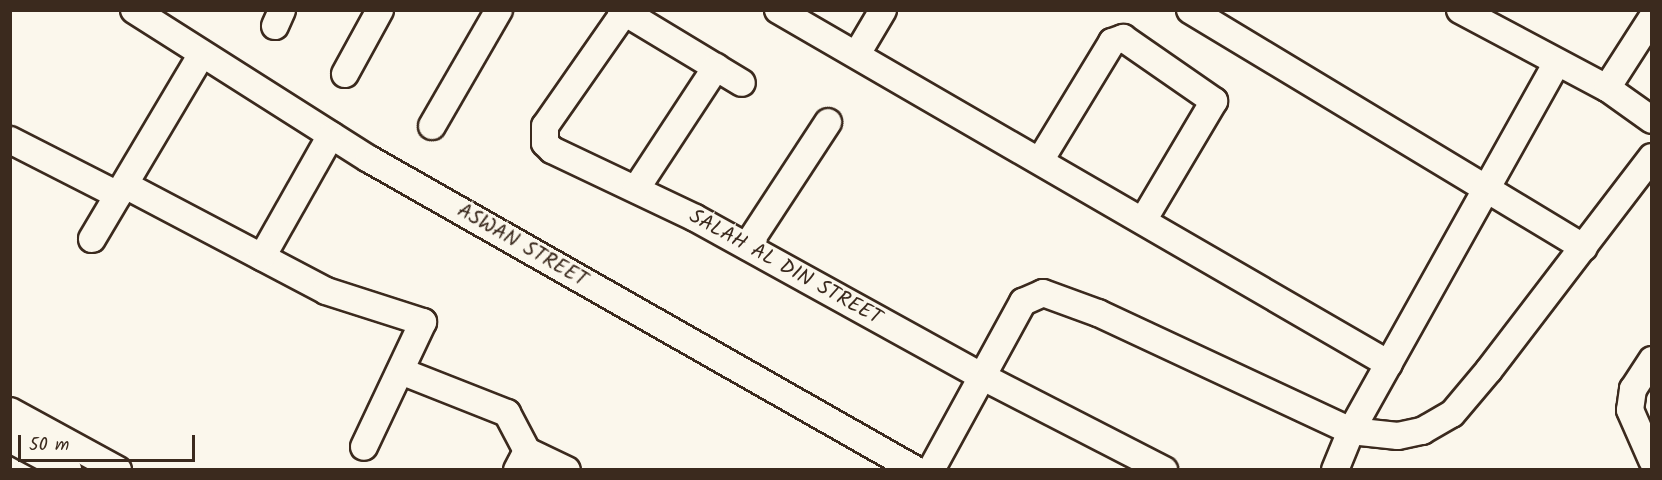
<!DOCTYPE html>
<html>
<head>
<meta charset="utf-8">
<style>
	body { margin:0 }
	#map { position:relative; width:1662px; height:480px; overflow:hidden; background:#fbf7ec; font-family:Kalam,sans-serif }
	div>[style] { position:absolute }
	.roads { filter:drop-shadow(2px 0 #3b2a1e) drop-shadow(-2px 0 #3b2a1e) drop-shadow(0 2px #3b2a1e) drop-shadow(0 -2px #3b2a1e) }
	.minor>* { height:26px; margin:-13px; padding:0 13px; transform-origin:13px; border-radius:13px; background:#fbf7ec }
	span { translate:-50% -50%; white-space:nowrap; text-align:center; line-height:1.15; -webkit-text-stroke:4.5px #fbf7ec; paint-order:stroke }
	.street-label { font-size:21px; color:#3b2a1e }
	.frame { position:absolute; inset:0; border:12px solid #3b2a1e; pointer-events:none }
	.scale { position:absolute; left:18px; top:435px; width:177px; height:27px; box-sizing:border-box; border:3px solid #3b2a1e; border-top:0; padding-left:8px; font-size:18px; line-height:21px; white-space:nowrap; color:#3b2a1e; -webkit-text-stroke:4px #fbf7ec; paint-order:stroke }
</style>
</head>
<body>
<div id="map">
	<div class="roads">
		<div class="minor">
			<i style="left:134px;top:10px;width:278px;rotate:32.4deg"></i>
			<i style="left:369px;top:159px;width:629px;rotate:29.62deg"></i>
			<i style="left:621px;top:10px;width:141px;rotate:31.1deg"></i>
			<i style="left:626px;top:10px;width:141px;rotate:124.9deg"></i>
			<i style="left:545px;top:126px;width:17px;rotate:90deg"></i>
			<i style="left:545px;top:143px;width:10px;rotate:45deg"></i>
			<i style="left:552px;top:150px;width:158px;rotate:25.4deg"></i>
			<i style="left:695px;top:218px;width:327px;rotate:28.9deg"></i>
			<i style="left:981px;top:376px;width:206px;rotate:27.2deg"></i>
			<i style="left:778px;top:10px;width:706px;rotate:30.09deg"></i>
			<i style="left:1190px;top:10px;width:460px;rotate:31.1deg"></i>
			<i style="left:1460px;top:10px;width:166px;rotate:28deg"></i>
			<i style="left:1607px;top:88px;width:55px;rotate:35.4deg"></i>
			<i style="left:275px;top:26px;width:17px;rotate:-66deg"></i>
			<i style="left:857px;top:54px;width:51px;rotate:-59.4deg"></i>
			<i style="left:345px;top:74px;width:73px;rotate:-61.3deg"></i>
			<i style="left:1607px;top:88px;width:83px;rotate:-57.3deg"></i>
			<i style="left:432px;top:126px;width:134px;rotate:-60deg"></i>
			<i style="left:10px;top:140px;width:121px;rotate:27deg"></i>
			<i style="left:1041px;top:159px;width:137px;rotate:-58.7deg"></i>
			<i style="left:1112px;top:42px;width:12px;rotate:-20deg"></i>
			<i style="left:1123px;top:38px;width:111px;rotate:34.7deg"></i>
			<i style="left:1214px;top:101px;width:137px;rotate:120.7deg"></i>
			<i style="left:125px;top:185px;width:227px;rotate:27.8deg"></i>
			<i style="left:326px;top:291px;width:102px;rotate:17.7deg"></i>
			<i style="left:423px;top:322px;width:138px;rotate:115.3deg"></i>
			<i style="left:636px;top:189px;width:146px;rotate:-56.7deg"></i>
			<i style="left:92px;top:239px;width:215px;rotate:-59.3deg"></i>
			<i style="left:747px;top:246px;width:148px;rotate:-56.8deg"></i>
			<i style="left:262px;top:257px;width:140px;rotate:-60.5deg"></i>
			<i style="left:1652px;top:360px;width:35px;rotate:123deg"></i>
			<i style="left:1633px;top:389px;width:21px;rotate:98deg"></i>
			<i style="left:1630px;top:410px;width:55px;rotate:66.3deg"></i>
			<i style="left:403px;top:372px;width:112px;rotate:21.5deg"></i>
			<i style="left:507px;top:413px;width:43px;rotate:62.2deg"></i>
			<i style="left:527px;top:451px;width:44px;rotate:25.4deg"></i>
			<i style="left:10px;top:411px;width:123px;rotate:28.6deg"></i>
			<i style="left:10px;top:439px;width:66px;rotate:28.1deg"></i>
			<i style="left:517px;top:470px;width:21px;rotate:-62deg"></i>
			<i style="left:931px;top:470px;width:192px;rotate:-61.3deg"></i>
			<i style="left:1023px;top:302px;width:22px;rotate:-24deg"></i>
			<i style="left:1043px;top:293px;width:59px;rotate:20deg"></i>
			<i style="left:1098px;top:313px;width:279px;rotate:25deg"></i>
			<i style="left:1351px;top:431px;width:47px;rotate:6.1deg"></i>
			<i style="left:1398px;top:436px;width:25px;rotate:-12deg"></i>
			<i style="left:1422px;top:431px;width:34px;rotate:-30deg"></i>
			<i style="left:1452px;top:414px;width:57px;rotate:-49.9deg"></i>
			<i style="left:1489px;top:370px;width:268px;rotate:-52.6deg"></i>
			<i style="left:1335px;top:470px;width:42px;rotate:-67.7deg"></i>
			<i style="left:1351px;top:431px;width:422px;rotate:-60.8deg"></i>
		</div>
	</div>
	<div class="street-label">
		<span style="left:522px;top:246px;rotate:30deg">ASWAN STREET</span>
		<span style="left:785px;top:268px;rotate:29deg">SALAH AL DIN STREET</span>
	</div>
	<div class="frame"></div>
	<div class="scale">50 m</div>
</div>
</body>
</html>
